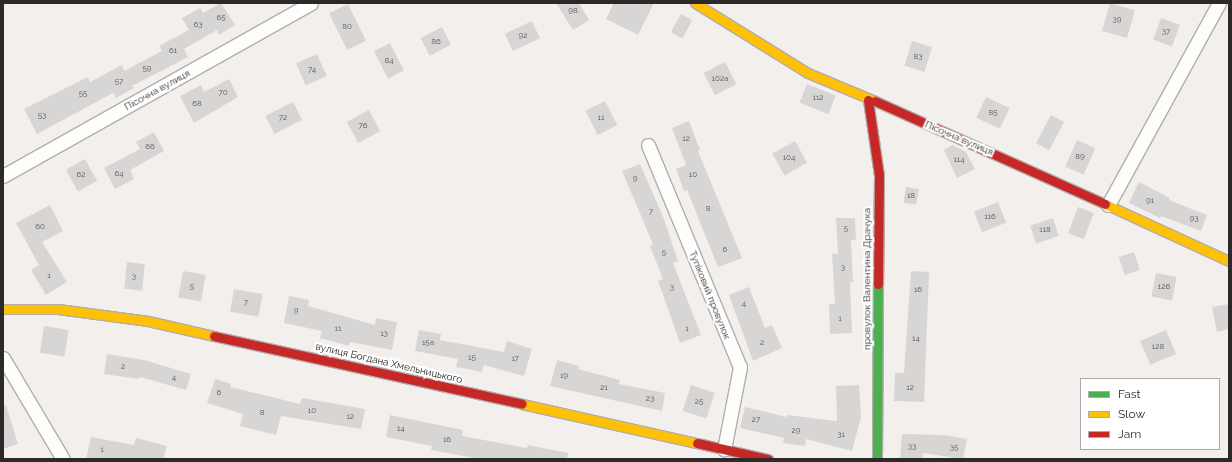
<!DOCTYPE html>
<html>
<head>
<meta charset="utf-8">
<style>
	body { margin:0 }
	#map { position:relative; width:1232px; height:462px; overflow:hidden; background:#f3efed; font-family:Raleway,sans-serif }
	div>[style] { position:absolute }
	.building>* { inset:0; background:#d8d6d5; transform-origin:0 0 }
	.roads { filter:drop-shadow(1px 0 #b1aeac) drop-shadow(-1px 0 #b1aeac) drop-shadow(0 1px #b1aeac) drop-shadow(0 -1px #b1aeac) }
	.street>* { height:13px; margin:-6.5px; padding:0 6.5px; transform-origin:6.5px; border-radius:6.5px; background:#fdfdfc }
	.fast>* { height:9px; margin:-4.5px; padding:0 4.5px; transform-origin:4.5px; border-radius:4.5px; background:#4caf50 }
	.slow>* { height:9px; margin:-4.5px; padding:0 4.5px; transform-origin:4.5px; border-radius:4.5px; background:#ffc107 }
	.jam>* { height:9px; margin:-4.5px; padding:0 4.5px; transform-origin:4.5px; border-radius:4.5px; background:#c62828 }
	span { translate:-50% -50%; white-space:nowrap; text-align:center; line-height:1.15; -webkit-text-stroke:4px #fff; paint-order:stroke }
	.number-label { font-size:8px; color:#585554 }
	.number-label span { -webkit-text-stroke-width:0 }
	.street-label { font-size:10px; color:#2c2928 }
	.frame { position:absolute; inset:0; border:4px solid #2c2928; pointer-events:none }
	.legend { position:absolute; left:1080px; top:378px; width:140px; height:72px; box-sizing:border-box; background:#fff; border:1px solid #aba9a9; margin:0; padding:5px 7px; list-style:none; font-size:12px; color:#2c2928 }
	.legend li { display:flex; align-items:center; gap:8px; height:20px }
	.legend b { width:20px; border:1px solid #aba9a9 }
</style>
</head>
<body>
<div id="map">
	<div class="building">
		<i style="clip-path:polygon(221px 3px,235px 25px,219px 35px,217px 30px,184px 49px,188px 57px,132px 86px,134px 88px,116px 98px,113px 93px,37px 134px,24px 109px,88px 77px,90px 82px,122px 65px,124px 71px,162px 51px,159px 46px,189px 30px,182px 18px,200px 8px,203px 13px)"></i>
		<i style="clip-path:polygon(556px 3px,579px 3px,589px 20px,573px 30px)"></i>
		<i style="clip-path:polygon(614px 3px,654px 3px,638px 35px,606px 19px)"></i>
		<i style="left:1110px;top:3px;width:26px;height:29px;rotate:16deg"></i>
		<i style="left:348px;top:4px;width:41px;height:21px;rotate:64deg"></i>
		<i style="left:681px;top:14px;width:13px;height:21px;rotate:29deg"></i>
		<i style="left:1161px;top:18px;width:20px;height:23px;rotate:20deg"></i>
		<i style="left:532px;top:21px;width:19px;height:30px;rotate:65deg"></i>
		<i style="left:442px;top:27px;width:20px;height:24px;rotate:63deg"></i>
		<i style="left:912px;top:41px;width:21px;height:26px;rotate:17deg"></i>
		<i style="left:390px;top:43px;width:31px;height:18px;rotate:63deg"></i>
		<i style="left:317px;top:54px;width:24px;height:23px;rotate:66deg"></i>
		<i style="left:725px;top:62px;width:25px;height:24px;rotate:63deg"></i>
		<i style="clip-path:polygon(229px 79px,238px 97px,194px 123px,180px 96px,201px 85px,204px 92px)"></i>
		<i style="left:807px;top:84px;width:31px;height:20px;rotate:22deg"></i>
		<i style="left:986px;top:97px;width:26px;height:23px;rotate:25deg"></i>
		<i style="left:605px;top:101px;width:27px;height:22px;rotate:63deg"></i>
		<i style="left:293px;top:102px;width:20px;height:31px;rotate:63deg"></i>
		<i style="left:369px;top:110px;width:24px;height:25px;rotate:62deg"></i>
		<i style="left:1051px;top:115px;width:15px;height:32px;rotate:28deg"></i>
		<i style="clip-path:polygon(689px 121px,700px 150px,698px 151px,742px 258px,718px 267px,687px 190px,684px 191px,676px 169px,686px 165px,672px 128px)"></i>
		<i style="clip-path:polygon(154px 132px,164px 151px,130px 170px,134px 179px,115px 189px,104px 168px,140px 149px,136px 142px)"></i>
		<i style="left:1077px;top:140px;width:20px;height:29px;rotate:24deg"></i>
		<i style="left:795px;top:141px;width:25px;height:26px;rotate:61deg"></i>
		<i style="clip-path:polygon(952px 145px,966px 152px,975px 169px,957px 178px,944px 150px)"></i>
		<i style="left:85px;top:159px;width:25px;height:22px;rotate:61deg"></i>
		<i style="clip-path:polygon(640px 164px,664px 219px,678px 261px,673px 263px,701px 335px,680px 343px,658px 281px,663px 279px,650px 246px,653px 244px,622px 171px)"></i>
		<i style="clip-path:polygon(1139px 182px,1170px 198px,1169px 200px,1207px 215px,1201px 231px,1161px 216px,1160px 218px,1129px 203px)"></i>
		<i style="left:906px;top:187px;width:13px;height:16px;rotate:9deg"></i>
		<i style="left:998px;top:202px;width:22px;height:26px;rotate:68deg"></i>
		<i style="clip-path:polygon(50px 205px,63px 231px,42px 242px,67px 282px,46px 295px,31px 270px,39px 265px,16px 223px)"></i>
		<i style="left:1078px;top:207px;width:17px;height:28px;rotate:21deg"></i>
		<i style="clip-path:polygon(836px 218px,855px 218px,856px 240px,851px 240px,853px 282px,850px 282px,852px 333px,830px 334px,829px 304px,835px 304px,832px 254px,838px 254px)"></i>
		<i style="left:1053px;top:218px;width:19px;height:24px;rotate:72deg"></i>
		<i style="left:1134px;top:252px;width:19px;height:16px;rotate:72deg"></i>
		<i style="left:127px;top:262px;width:18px;height:27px;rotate:6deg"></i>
		<i style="left:183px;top:271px;width:23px;height:27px;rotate:10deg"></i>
		<i style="clip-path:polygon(911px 271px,929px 272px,924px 402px,894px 401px,895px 373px,904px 373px)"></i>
		<i style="left:1156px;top:273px;width:21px;height:24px;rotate:11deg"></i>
		<i style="clip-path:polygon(749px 287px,765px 328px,772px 325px,782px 348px,753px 361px,729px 295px)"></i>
		<i style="left:234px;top:289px;width:29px;height:23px;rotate:10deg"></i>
		<i style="clip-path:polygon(289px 296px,309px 300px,308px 306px,375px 325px,376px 318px,397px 322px,392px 350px,350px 342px,349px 346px,320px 338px,322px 331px,284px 323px)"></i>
		<i style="clip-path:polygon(1229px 304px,1229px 329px,1217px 332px,1212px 307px)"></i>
		<i style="left:44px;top:326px;width:25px;height:27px;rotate:9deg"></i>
		<i style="clip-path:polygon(419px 330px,441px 334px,440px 340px,504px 352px,507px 341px,532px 349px,524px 376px,484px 365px,482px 372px,456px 367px,458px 359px,415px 351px)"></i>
		<i style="left:1166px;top:330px;width:26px;height:28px;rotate:67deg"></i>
		<i style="clip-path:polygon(107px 354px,144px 360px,191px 374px,186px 390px,140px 377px,139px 379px,104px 374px)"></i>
		<i style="clip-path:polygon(557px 360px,579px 366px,578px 369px,620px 380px,619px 384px,665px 393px,662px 411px,550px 386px)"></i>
		<i style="clip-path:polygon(215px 379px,231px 384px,230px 387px,300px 404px,302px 398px,365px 409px,361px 429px,281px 416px,276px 435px,240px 426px,243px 414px,207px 403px)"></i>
		<i style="left:691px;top:385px;width:25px;height:27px;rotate:18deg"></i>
		<i style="clip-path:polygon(859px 385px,861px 417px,852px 451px,806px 439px,805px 446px,783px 443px,784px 438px,740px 428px,745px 407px,787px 417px,787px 415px,837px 421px,836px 386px)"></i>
		<i style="clip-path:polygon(3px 405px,6px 405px,18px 444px,3px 449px)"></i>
		<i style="clip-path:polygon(390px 415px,463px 430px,462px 436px,527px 448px,528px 445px,568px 453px,567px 459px,480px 459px,431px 450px,432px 446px,386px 437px)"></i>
		<i style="clip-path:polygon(902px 434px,944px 435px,967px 439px,963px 459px,923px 453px,923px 459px,900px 459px)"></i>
		<i style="clip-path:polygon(91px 437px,134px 445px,136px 438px,167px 446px,163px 459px,86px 459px)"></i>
	</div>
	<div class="roads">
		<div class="street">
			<i style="left:648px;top:145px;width:240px;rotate:67.5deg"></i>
			<i style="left:740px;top:367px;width:84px;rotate:101deg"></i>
			<i style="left:3px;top:176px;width:353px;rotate:-29.3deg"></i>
			<i style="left:1108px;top:205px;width:230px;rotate:-61.2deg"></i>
			<i style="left:3px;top:358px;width:117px;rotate:59.3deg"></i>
		</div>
		<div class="fast">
			<i style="left:877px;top:459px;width:175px;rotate:-89.7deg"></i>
		</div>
		<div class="slow">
			<i style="left:695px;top:3px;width:133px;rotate:31.8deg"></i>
			<i style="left:808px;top:73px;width:73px;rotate:22.7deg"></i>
			<i style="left:1105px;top:204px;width:136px;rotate:24.7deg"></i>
			<i style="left:3px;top:309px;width:55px"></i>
			<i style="left:58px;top:309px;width:91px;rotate:7.6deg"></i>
			<i style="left:148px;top:321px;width:68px;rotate:12.8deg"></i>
			<i style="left:522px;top:404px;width:179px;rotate:12.6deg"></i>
		</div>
		<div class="jam">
			<i style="left:868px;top:100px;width:76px;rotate:81.7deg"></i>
			<i style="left:879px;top:175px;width:109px;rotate:90.5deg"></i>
			<i style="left:875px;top:101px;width:252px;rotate:24.1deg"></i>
			<i style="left:214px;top:336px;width:315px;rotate:12.4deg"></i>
			<i style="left:697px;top:443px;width:73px;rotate:12.7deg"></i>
		</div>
	</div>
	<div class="number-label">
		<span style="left:573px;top:11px">98</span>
		<span style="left:221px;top:18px">65</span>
		<span style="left:1117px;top:20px">39</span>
		<span style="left:198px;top:25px">63</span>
		<span style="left:347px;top:27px">80</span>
		<span style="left:1166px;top:32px">37</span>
		<span style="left:523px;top:36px">92</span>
		<span style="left:436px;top:42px">86</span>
		<span style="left:173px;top:51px">61</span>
		<span style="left:918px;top:57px">83</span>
		<span style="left:389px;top:61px">84</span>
		<span style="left:147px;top:69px">59</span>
		<span style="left:312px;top:70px">74</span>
		<span style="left:720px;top:79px">102а</span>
		<span style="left:119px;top:82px">57</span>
		<span style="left:223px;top:93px">70</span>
		<span style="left:83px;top:94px">55</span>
		<span style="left:818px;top:98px">112</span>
		<span style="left:197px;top:104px">68</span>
		<span style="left:993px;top:113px">85</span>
		<span style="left:42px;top:116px">53</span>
		<span style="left:283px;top:118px">72</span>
		<span style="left:601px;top:118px">11</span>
		<span style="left:363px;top:126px">76</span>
		<span style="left:686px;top:139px">12</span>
		<span style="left:150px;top:147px">66</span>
		<span style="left:1080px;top:157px">89</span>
		<span style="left:789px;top:158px">104</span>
		<span style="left:959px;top:160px">114</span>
		<span style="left:119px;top:174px">64</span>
		<span style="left:81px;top:175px">62</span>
		<span style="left:693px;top:175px">10</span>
		<span style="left:635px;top:179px">9</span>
		<span style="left:911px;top:196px">18</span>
		<span style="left:1150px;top:201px">91</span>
		<span style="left:708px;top:209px">8</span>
		<span style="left:651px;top:212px">7</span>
		<span style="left:990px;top:217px">116</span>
		<span style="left:1194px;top:219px">93</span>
		<span style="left:40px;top:227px">60</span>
		<span style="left:846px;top:229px">5</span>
		<span style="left:1045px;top:230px">118</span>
		<span style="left:725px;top:250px">6</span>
		<span style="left:664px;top:253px">5</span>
		<span style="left:843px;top:268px">3</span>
		<span style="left:49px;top:276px">1</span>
		<span style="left:134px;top:277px">3</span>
		<span style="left:192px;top:287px">5</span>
		<span style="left:1164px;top:287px">126</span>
		<span style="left:672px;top:288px">3</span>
		<span style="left:918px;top:290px">16</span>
		<span style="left:246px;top:303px">7</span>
		<span style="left:744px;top:304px">4</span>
		<span style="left:296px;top:311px">9</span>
		<span style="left:840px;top:319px">1</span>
		<span style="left:338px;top:329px">11</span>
		<span style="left:687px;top:329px">1</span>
		<span style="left:384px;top:334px">13</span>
		<span style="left:916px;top:339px">14</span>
		<span style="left:428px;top:343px">15а</span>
		<span style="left:762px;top:343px">2</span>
		<span style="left:1158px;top:347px">128</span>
		<span style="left:472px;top:358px">15</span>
		<span style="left:515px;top:359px">17</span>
		<span style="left:123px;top:367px">2</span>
		<span style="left:564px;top:376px">19</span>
		<span style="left:174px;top:378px">4</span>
		<span style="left:604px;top:388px">21</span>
		<span style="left:910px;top:388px">12</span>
		<span style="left:219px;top:393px">6</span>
		<span style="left:650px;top:399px">23</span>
		<span style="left:699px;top:402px">25</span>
		<span style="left:312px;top:411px">10</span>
		<span style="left:262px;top:413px">8</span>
		<span style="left:350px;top:417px">12</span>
		<span style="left:756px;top:420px">27</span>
		<span style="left:401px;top:429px">14</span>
		<span style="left:796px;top:431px">29</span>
		<span style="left:841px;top:435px">31</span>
		<span style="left:447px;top:440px">16</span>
		<span style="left:912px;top:447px">33</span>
		<span style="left:954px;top:448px">35</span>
		<span style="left:102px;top:450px">1</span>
	</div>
	<div class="street-label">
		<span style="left:157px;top:90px;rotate:-29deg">Пісочна вулиця</span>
		<span style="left:959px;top:138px;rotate:23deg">Пісочна вулиця</span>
		<span style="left:867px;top:279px;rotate:-90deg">провулок Валентина Драчука</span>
		<span style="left:710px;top:295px;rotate:68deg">Тупіковий провулок</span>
		<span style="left:389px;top:363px;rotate:13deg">вулиця Богдана Хмельницького</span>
	</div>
	<div class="frame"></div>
	<ul class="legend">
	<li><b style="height:5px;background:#4caf50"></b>Fast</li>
	<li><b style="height:5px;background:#ffc107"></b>Slow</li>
	<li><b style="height:5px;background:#c62828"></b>Jam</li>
	</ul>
</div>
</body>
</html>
